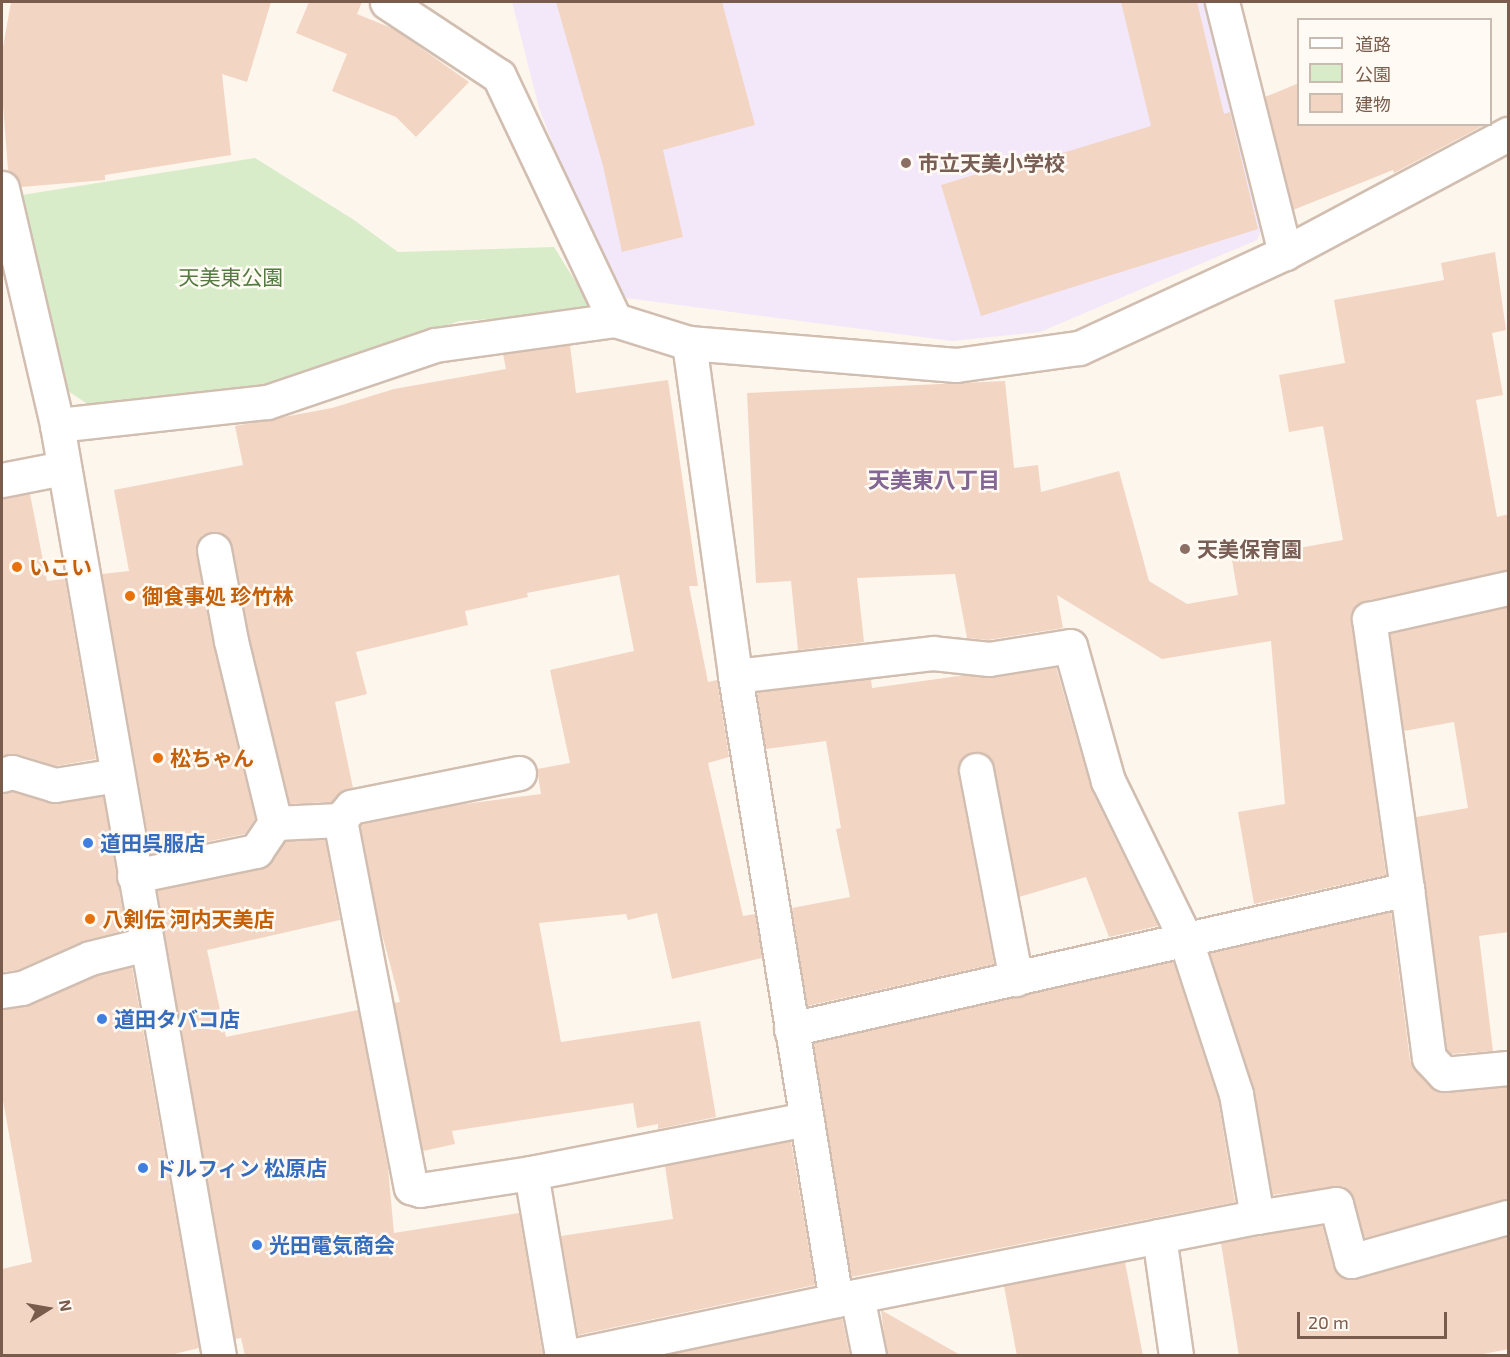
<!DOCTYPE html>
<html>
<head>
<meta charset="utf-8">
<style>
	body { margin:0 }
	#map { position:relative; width:1510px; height:1357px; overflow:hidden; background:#fdf6ec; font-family:"Exo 2","Noto Sans JP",sans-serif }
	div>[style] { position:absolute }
	.education>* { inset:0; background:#f3e8fa }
	.green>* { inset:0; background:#d8ecc9 }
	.building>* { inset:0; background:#f3d5c3 }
	.roads { filter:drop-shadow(2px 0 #d1beb0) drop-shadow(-2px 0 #d1beb0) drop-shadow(0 2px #d1beb0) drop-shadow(0 -2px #d1beb0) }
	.minor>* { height:33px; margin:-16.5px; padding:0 16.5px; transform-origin:16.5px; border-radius:16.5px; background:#fff }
	.dots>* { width:16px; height:16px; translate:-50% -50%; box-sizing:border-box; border:3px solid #fffaf3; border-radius:50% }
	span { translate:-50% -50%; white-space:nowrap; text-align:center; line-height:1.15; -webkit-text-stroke:5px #fffaf3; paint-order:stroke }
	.education-label { font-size:21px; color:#785e54; font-weight:700 }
	.left { translate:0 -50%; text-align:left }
	.park-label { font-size:21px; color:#537a41 }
	.food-label { font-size:21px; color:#c56008; font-weight:700 }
	.shop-label { font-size:21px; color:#366cbe; font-weight:700 }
	.neighbourhood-label { font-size:22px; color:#846695; font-weight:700 }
	.frame { position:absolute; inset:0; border:3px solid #7a5c4d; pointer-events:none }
	.legend { position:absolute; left:1297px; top:18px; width:195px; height:108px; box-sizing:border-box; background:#fffaf3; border:2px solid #cabbb1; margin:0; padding:8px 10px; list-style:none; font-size:18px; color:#7a5c4d }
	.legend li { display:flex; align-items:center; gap:12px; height:30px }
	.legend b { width:30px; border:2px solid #cabbb1 }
	.north { position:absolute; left:18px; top:1279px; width:60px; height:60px; -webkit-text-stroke:4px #fffaf3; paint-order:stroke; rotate:79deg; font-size:16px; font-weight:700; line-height:24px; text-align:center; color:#7a5c4d }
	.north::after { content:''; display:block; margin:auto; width:21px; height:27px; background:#7a5c4d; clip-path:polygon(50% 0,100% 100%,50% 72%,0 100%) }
	.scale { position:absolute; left:1297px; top:1312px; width:150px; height:27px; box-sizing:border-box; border:3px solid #7a5c4d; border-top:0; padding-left:8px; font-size:18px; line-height:21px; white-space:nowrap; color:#7a5c4d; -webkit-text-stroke:4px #fffaf3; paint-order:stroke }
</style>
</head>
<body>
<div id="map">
	<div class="education">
		<i style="clip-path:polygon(512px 2px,1212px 2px,1266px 218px,1257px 240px,1040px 332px,952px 341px,626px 298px,591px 242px,539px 108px)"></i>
	</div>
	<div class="green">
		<i style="clip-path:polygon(255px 158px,354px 220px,398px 252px,554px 247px,595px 313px,459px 321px,278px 385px,95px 409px,68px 391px,22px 195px)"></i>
	</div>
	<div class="building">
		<i style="clip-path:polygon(11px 2px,271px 2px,247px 82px,222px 74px,231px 155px,105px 175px,105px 180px,21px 187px,16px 176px,8px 170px,2px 91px,2px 53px)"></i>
		<i style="clip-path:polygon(309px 2px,362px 2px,357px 14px,394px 29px,469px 82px,416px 137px,396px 117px,332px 91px,347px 54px,296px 33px)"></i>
		<i style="clip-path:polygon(556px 2px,722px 2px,755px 125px,663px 150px,683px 237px,622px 252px,603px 166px)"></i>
		<i style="clip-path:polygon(1121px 2px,1197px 2px,1224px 114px,1230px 112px,1258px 229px,981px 316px,941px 185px,990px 170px,991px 175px,1151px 126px)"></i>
		<i style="clip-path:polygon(1299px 83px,1299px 124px,1486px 124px,1394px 173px,1393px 170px,1293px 210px,1265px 97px)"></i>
		<i style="clip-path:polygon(1495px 252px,1506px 330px,1492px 333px,1503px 395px,1476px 400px,1497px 517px,1509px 514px,1509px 570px,1365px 601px,1351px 613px,1386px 875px,1254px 904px,1238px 812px,1285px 804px,1271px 641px,1162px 659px,1057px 595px,1063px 628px,988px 640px,967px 638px,955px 574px,857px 578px,864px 642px,798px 650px,791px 581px,756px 583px,747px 393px,1005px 381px,1014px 468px,1038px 465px,1041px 492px,1119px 471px,1149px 581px,1187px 604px,1238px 595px,1232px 560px,1343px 540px,1323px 426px,1289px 432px,1279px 375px,1345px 363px,1334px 300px,1444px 280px,1441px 263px)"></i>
		<i style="clip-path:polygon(570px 345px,576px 393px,668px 380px,698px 586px,689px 586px,708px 682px,717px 680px,729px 757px,708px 763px,743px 916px,755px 914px,762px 958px,672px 979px,657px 913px,628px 920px,626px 914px,539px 923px,561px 1042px,700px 1021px,716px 1117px,658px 1129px,658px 1124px,637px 1128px,633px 1103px,452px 1131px,455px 1144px,423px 1151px,394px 1003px,400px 1002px,378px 919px,360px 825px,450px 806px,541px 794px,537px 769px,570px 763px,550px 670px,634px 651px,619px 575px,527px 593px,528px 597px,465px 611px,468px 625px,356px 652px,367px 694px,335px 702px,353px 788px,331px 802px,290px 804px,249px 637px,232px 546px,221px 533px,202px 535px,196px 553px,213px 645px,255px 819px,245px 834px,151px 853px,102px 574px,129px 571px,114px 490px,243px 465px,235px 426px,332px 408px,394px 389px,506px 369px,503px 354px)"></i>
		<i style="clip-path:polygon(30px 494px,47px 581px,65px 579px,96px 759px,56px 766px,17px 754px,2px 756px,2px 498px)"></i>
		<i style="clip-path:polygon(1509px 607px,1509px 932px,1479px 936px,1493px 1051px,1451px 1054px,1447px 1050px,1416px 817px,1468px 808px,1454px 722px,1404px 731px,1390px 634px)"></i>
		<i style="clip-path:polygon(1056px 667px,1091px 789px,1158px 926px,1109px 937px,1086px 877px,1019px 897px,994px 766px,983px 753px,972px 752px,959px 763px,958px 774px,994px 964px,807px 1006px,792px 908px,850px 897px,836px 829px,841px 828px,826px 741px,766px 749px,757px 692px,871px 679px,872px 688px,966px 675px,992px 678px)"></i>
		<i style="clip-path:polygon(12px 792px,57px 804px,103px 796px,126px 930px,83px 941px,17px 970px,2px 972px,2px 793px)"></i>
		<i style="clip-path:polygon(325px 839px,340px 920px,207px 950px,226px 1037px,358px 1010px,388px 1168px,394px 1233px,519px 1213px,543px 1356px,245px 1356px,241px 1338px,235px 1339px,157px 890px,260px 869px,272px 862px,285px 841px)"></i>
		<i style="clip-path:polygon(1391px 912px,1410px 1060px,1415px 1070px,1438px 1092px,1509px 1087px,1509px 1199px,1364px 1238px,1354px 1199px,1343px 1186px,1272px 1195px,1254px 1088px,1210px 953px)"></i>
		<i style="clip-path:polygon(1173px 961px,1218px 1099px,1235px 1202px,851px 1277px,813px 1043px)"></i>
		<i style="clip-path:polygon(132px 967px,199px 1348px,166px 1356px,2px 1356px,2px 1269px,32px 1262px,2px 1095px,2px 1009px,29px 1005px,96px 976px)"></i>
		<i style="clip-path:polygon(791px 1141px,815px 1285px,578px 1335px,561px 1236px,673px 1219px,665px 1166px)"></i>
		<i style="clip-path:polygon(1322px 1225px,1333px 1266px,1347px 1279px,1509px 1236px,1509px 1349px,1473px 1356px,1239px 1356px,1221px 1243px)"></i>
		<i style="clip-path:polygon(1125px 1262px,1143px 1356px,1017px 1356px,1004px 1286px)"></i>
		<i style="clip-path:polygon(881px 1310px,962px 1356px,887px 1356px)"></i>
		<i style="clip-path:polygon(842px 1318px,850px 1356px,664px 1356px,840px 1318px)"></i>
	</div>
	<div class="roads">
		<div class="minor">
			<i style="left:387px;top:2px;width:134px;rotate:33.5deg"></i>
			<i style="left:499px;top:76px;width:270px;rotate:64.6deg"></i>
			<i style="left:1222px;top:2px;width:259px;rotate:75.9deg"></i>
			<i style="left:2px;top:188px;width:243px;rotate:76.9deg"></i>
			<i style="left:57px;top:425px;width:945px;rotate:80.13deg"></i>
			<i style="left:689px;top:343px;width:336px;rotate:82.1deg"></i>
			<i style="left:735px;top:676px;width:632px;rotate:80.81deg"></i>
			<i style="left:836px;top:1300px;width:429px;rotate:-11.2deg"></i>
			<i style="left:1257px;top:1217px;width:125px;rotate:-99.7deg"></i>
			<i style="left:1236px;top:1094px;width:164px;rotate:-108.1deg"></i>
			<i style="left:1185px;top:938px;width:175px;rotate:-116.1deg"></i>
			<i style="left:1108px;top:781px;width:140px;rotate:-105.7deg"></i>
			<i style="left:1070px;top:646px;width:82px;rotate:170.9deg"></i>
			<i style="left:989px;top:659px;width:56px;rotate:-173.9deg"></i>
			<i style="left:933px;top:653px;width:199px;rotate:173.4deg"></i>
			<i style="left:57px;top:425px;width:211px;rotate:-6.3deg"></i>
			<i style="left:267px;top:402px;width:177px;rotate:-18.7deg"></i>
			<i style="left:435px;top:345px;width:182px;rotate:-7.9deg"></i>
			<i style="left:615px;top:320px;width:77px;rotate:17.3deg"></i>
			<i style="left:689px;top:343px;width:268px;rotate:4.7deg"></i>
			<i style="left:956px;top:365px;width:124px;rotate:-7.9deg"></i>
			<i style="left:1079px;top:348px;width:227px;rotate:-24.8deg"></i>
			<i style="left:1285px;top:253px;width:253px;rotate:-28.1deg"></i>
			<i style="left:2px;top:480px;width:62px;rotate:-11.1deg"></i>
			<i style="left:214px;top:550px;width:93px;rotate:79.4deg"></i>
			<i style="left:231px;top:641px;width:187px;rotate:76.4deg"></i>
			<i style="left:976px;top:770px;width:213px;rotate:79.2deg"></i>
			<i style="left:519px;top:773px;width:171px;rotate:168.6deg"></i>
			<i style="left:351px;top:807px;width:17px;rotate:130deg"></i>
			<i style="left:340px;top:820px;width:374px;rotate:79.1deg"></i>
			<i style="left:411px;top:1187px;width:9px;rotate:18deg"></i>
			<i style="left:420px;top:1190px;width:112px;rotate:-8.7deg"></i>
			<i style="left:531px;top:1173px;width:279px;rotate:-11.1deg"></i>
			<i style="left:2px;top:775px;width:10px;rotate:-17deg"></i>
			<i style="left:12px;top:772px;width:45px;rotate:16.8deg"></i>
			<i style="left:55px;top:785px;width:63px;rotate:-9.2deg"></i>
			<i style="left:134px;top:876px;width:125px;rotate:-11.6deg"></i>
			<i style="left:256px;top:851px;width:34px;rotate:-56deg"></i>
			<i style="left:275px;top:823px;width:65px;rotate:-2.6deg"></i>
			<i style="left:1407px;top:889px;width:170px;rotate:82.6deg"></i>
			<i style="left:1429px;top:1058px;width:22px;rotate:47deg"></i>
			<i style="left:1444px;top:1074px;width:64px;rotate:-5.4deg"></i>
			<i style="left:2px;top:991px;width:20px;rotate:-9deg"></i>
			<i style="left:22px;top:988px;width:74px;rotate:-23.8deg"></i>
			<i style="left:90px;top:958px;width:58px;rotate:-14deg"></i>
			<i style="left:791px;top:1029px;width:632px;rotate:-12.8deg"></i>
			<i style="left:1407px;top:889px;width:273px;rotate:-98deg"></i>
			<i style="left:1369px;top:619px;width:142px;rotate:-12.6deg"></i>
			<i style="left:531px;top:1173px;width:186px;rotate:80.4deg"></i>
			<i style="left:1257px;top:1217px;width:80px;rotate:-9.3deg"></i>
			<i style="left:1336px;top:1204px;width:59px;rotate:75.3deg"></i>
			<i style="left:1351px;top:1261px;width:163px;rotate:-15.7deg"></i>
			<i style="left:1159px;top:1236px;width:121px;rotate:81.9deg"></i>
			<i style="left:857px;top:1296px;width:61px;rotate:78.7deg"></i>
			<i style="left:571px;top:1356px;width:271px;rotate:-11.9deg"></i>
		</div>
	</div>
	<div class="dots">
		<i style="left:906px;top:163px;background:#8d6e63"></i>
		<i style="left:1185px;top:549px;background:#8d6e63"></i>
		<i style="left:17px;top:567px;background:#e8710a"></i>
		<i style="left:130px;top:596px;background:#e8710a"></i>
		<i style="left:158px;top:758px;background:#e8710a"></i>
		<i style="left:88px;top:843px;background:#3f7fe0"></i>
		<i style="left:90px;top:919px;background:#e8710a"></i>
		<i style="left:102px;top:1019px;background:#3f7fe0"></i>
		<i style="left:143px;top:1168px;background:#3f7fe0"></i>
		<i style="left:257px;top:1245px;background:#3f7fe0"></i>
	</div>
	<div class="education-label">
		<span class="left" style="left:918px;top:163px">市立天美小学校</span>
		<span class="left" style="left:1197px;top:549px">天美保育園</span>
	</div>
	<div class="park-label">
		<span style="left:231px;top:277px">天美東公園</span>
	</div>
	<div class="food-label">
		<span class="left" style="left:29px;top:567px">いこい</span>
		<span class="left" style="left:142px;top:596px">御食事処 珍竹林</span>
		<span class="left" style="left:170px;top:758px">松ちゃん</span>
		<span class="left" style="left:102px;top:919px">八剣伝 河内天美店</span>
	</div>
	<div class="shop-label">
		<span class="left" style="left:100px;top:843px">道田呉服店</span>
		<span class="left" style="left:114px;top:1019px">道田タバコ店</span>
		<span class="left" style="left:155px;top:1168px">ドルフィン 松原店</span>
		<span class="left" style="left:269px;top:1245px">光田電気商会</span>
	</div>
	<div class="neighbourhood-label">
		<span style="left:934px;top:480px">天美東八丁目</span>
	</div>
	<div class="frame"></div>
	<ul class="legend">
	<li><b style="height:8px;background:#fff"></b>道路</li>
	<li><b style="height:16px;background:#d8ecc9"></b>公園</li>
	<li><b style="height:16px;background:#f3d5c3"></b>建物</li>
	</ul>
	<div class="north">N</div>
	<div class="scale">20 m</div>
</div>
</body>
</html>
